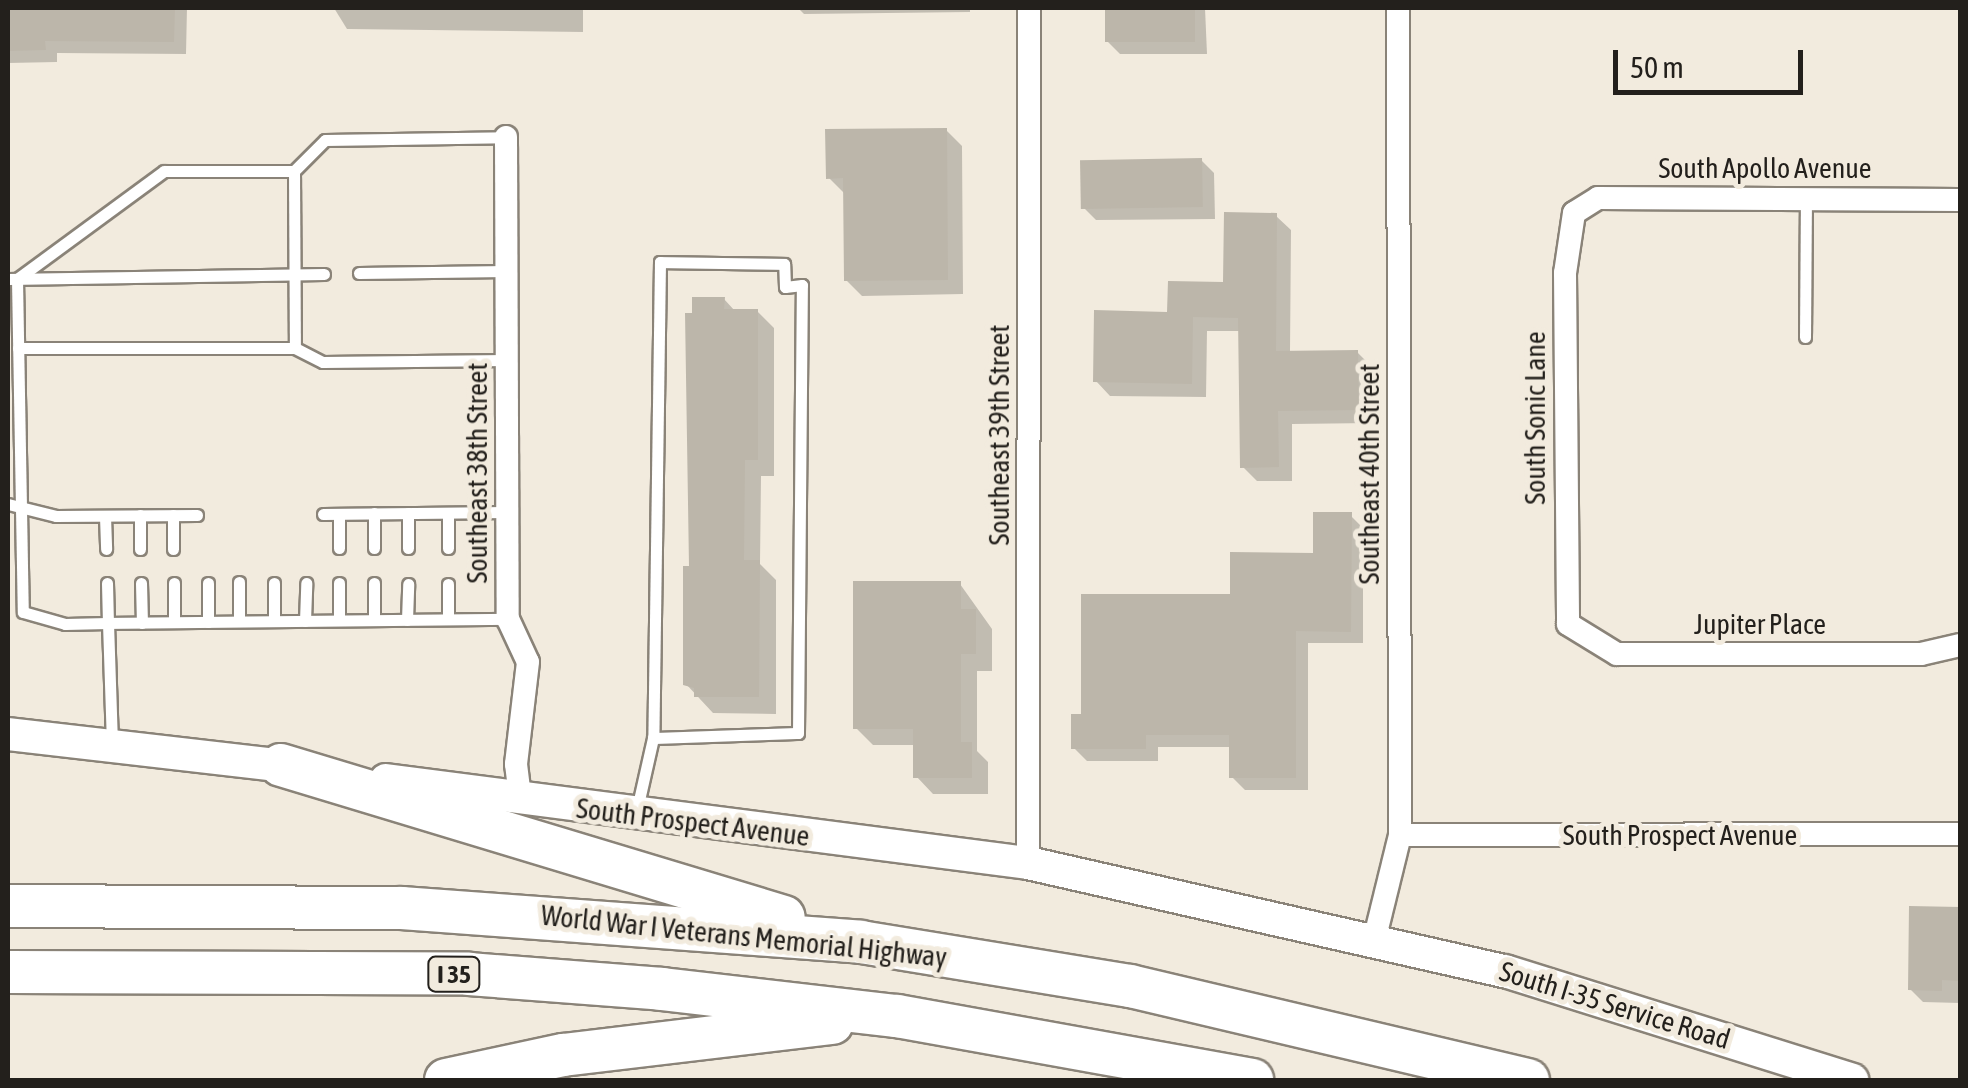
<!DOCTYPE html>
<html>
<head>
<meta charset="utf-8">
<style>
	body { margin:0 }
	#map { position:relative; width:1968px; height:1088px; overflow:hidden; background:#f2ebde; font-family:"Asap Condensed",sans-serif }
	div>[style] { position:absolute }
	.shadow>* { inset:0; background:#0003 }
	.building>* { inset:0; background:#bcb6aa; transform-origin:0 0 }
	.roads { filter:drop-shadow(2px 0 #8a8378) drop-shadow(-2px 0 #8a8378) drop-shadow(0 2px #8a8378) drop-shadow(0 -2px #8a8378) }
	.service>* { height:11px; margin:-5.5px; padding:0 5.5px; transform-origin:5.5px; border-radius:5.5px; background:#fff }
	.minor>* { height:22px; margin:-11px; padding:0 11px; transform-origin:11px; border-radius:11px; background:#fff }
	.secondary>* { height:32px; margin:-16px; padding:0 16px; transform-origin:16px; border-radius:16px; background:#fff }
	.motorway>* { height:42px; margin:-21px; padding:0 21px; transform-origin:21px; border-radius:21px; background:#fff }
	span { translate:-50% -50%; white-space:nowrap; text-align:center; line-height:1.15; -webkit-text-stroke:10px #f2ebde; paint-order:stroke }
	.shield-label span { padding:2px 8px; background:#f2ebde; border:2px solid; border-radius:8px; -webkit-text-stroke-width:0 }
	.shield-label { font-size:25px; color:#23201c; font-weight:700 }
	.street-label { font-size:28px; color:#23201c }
	.frame { position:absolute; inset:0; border:10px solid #23201c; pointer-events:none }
	.scale { position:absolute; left:1613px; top:50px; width:190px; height:45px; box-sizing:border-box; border:5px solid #23201c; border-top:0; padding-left:12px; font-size:30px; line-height:35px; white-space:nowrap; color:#23201c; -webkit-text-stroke:8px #f2ebde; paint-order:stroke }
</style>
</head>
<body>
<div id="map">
	<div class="shadow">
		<i style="clip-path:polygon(8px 8px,187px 8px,186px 54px,57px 53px,57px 62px,8px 63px)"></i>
		<i style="clip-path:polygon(334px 8px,583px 8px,583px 32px,347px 29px)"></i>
		<i style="clip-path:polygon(798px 8px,970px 8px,970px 12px,804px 14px)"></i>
		<i style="clip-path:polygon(1107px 8px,1205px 8px,1207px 54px,1120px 54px,1107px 41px)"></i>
		<i style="clip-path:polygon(946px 130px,962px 146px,963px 294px,862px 296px,846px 280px,845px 194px,829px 178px)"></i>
		<i style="clip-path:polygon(1201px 160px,1214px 173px,1215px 219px,1096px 220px,1083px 207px)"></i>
		<i style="clip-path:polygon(1276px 216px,1291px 230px,1290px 353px,1357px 352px,1372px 367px,1372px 423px,1292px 424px,1292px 481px,1257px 481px,1242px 466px,1241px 331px,1207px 331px,1206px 397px,1110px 396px,1096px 381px,1170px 314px,1225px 285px)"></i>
		<i style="clip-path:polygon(724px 299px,735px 311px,757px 311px,774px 328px,774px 476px,761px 476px,760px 564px,776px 580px,776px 714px,713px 713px,686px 684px,692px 569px)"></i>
		<i style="clip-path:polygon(1350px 515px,1363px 528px,1363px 643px,1308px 643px,1308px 790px,1245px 790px,1232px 777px,1232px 747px,1158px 747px,1158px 761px,1087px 761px,1074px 748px,1084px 717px,1232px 596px,1316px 555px)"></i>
		<i style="clip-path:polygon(960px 584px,992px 629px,992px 671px,977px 671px,977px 751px,988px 762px,988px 794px,933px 794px,916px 776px,916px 745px,873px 745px,856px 728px)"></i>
		<i style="clip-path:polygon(1911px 909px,1960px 910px,1960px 1003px,1923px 1002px,1910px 989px)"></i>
	</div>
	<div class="building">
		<i style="clip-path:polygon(8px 8px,175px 8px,174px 42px,45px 41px,46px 50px,8px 51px)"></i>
		<i style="left:1105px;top:8px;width:90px;height:34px"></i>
		<i style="clip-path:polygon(947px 128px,948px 280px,844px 281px,843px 178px,826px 179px,825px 129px)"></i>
		<i style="left:1202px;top:158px;width:49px;height:122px;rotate:89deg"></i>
		<i style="clip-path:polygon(1224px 212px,1277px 213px,1276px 351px,1358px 350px,1359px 410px,1278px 411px,1279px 467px,1240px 468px,1238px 318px,1193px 317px,1192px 384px,1093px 382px,1094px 310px,1167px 312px,1168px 281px,1223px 282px)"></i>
		<i style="clip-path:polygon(692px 297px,725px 297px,724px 309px,758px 309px,758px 460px,745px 460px,744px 560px,760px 560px,759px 697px,694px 697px,694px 688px,683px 685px,683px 566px,689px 566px,685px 313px,692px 313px)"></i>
		<i style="clip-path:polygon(1313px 512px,1352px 512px,1351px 632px,1296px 631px,1296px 778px,1229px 778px,1229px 735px,1146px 735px,1146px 749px,1071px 749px,1071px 714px,1081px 714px,1081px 594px,1230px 594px,1230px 552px,1313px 553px)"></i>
		<i style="clip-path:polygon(853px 581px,961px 581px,961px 609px,976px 609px,976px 654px,961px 654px,961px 742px,972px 742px,972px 778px,913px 778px,913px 729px,853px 729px)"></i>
		<i style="clip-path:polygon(1909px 906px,1960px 907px,1960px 981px,1942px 980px,1942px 991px,1908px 990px)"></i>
	</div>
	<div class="roads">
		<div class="service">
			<i style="left:294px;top:171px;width:44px;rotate:-45deg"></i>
			<i style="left:325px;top:140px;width:181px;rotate:-0.9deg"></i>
			<i style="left:359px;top:273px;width:148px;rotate:-0.8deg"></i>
			<i style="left:8px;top:279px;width:316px;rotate:-0.9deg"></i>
			<i style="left:17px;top:279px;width:182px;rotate:-36.3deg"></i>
			<i style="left:164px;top:171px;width:130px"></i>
			<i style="left:294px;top:171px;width:177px;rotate:89.7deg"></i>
			<i style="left:295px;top:348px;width:277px;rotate:180deg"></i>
			<i style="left:17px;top:279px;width:333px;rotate:89deg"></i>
			<i style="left:23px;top:612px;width:44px;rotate:15.9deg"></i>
			<i style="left:65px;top:624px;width:43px;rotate:-1.3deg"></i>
			<i style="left:108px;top:623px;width:121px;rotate:88.1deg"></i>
			<i style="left:1805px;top:337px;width:139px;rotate:-89.6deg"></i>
			<i style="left:295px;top:348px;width:31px;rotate:27deg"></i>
			<i style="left:323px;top:362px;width:184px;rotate:-0.6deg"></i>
			<i style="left:8px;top:504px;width:49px;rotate:14deg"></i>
			<i style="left:56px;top:516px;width:141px;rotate:-0.4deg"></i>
			<i style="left:374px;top:513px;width:35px;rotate:90deg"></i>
			<i style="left:448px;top:513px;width:35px;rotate:90deg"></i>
			<i style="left:323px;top:514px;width:184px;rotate:-0.6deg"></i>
			<i style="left:339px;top:514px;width:34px;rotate:90deg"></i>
			<i style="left:140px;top:515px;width:34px;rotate:90deg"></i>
			<i style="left:173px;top:515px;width:34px;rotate:90deg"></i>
			<i style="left:105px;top:516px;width:33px;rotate:88deg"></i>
			<i style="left:408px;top:548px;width:35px;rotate:-90deg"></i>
			<i style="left:239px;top:582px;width:39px;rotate:90deg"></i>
			<i style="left:107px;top:583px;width:40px;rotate:88.6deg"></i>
			<i style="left:108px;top:623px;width:400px;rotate:-0.6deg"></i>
			<i style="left:141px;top:583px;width:40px;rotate:88.6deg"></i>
			<i style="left:174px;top:583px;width:39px;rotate:90deg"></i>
			<i style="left:208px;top:583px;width:39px;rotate:90deg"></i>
			<i style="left:274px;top:583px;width:38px;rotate:90deg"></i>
			<i style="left:339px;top:583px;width:37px;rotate:90deg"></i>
			<i style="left:374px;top:583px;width:37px;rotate:90deg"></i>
			<i style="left:448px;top:584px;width:35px;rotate:90deg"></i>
			<i style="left:407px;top:620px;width:36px;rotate:-88deg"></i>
			<i style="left:305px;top:621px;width:38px;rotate:-88deg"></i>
			<i style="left:637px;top:809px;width:73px;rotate:-77.3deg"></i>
			<i style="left:653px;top:738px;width:145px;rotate:-2deg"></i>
			<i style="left:798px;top:733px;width:448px;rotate:-89.5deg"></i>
			<i style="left:802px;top:285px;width:17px;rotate:173deg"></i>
			<i style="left:785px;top:287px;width:23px;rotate:-92deg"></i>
			<i style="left:784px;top:264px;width:124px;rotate:-179.1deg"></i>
			<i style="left:660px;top:262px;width:476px;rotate:90.8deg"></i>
		</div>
		<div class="minor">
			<i style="left:506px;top:137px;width:482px;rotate:89.8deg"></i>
			<i style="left:508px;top:619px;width:47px;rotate:65.1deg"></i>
			<i style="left:528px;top:662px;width:103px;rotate:96.7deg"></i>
			<i style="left:516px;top:764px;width:38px;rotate:83deg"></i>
			<i style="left:1960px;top:200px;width:362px;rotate:-179.7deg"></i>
			<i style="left:1598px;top:198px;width:28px;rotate:148deg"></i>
			<i style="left:1574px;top:213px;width:61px;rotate:98.5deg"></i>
			<i style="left:1565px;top:273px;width:351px;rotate:89.5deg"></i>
			<i style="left:1568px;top:624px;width:57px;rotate:31.5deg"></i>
			<i style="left:1617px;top:654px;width:304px"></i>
			<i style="left:1921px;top:654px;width:40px;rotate:-13deg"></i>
			<i style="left:1400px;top:835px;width:560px;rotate:-0.1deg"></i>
			<i style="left:1028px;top:863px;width:855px;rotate:-89.93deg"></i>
			<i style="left:1375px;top:937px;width:105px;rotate:-76.2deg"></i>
			<i style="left:1400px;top:835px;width:827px;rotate:-90.14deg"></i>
		</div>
		<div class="secondary">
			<i style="left:8px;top:734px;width:297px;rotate:6.6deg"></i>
			<i style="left:386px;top:780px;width:647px;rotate:7.37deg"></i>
			<i style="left:1028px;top:863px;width:489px;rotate:12.8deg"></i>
			<i style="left:1505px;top:971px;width:364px;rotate:17.4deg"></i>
		</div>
		<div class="motorway">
			<i style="left:281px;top:765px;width:525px;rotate:16.81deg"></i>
			<i style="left:8px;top:906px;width:394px;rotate:0.3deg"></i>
			<i style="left:402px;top:908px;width:460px;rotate:4.2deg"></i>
			<i style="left:861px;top:942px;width:273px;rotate:9.3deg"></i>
			<i style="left:1130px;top:986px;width:409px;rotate:13.3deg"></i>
			<i style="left:8px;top:972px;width:461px;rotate:0.2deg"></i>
			<i style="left:469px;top:974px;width:194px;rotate:4.4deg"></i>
			<i style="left:662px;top:989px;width:237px;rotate:6.6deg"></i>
			<i style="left:897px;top:1016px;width:361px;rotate:10.2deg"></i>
			<i style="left:446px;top:1080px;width:120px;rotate:-12.1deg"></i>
			<i style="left:563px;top:1055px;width:271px;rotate:-6.8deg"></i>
		</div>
	</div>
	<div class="shield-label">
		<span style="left:454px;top:974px">I 35</span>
	</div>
	<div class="street-label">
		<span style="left:1765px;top:168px">South Apollo Avenue</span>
		<span style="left:1535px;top:418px;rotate:-90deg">South Sonic Lane</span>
		<span style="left:999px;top:435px;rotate:-90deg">Southeast 39th Street</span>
		<span style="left:477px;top:473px;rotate:-90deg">Southeast 38th Street</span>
		<span style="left:1369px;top:474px;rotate:-90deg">Southeast 40th Street</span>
		<span style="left:1760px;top:624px">Jupiter Place</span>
		<span style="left:693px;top:822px;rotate:7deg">South Prospect Avenue</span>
		<span style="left:1680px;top:835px">South Prospect Avenue</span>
		<span style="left:744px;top:936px;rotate:6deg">World War I Veterans Memorial Highway</span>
		<span style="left:1615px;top:1005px;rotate:17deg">South I-35 Service Road</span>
	</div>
	<div class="frame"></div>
	<div class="scale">50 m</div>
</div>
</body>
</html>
